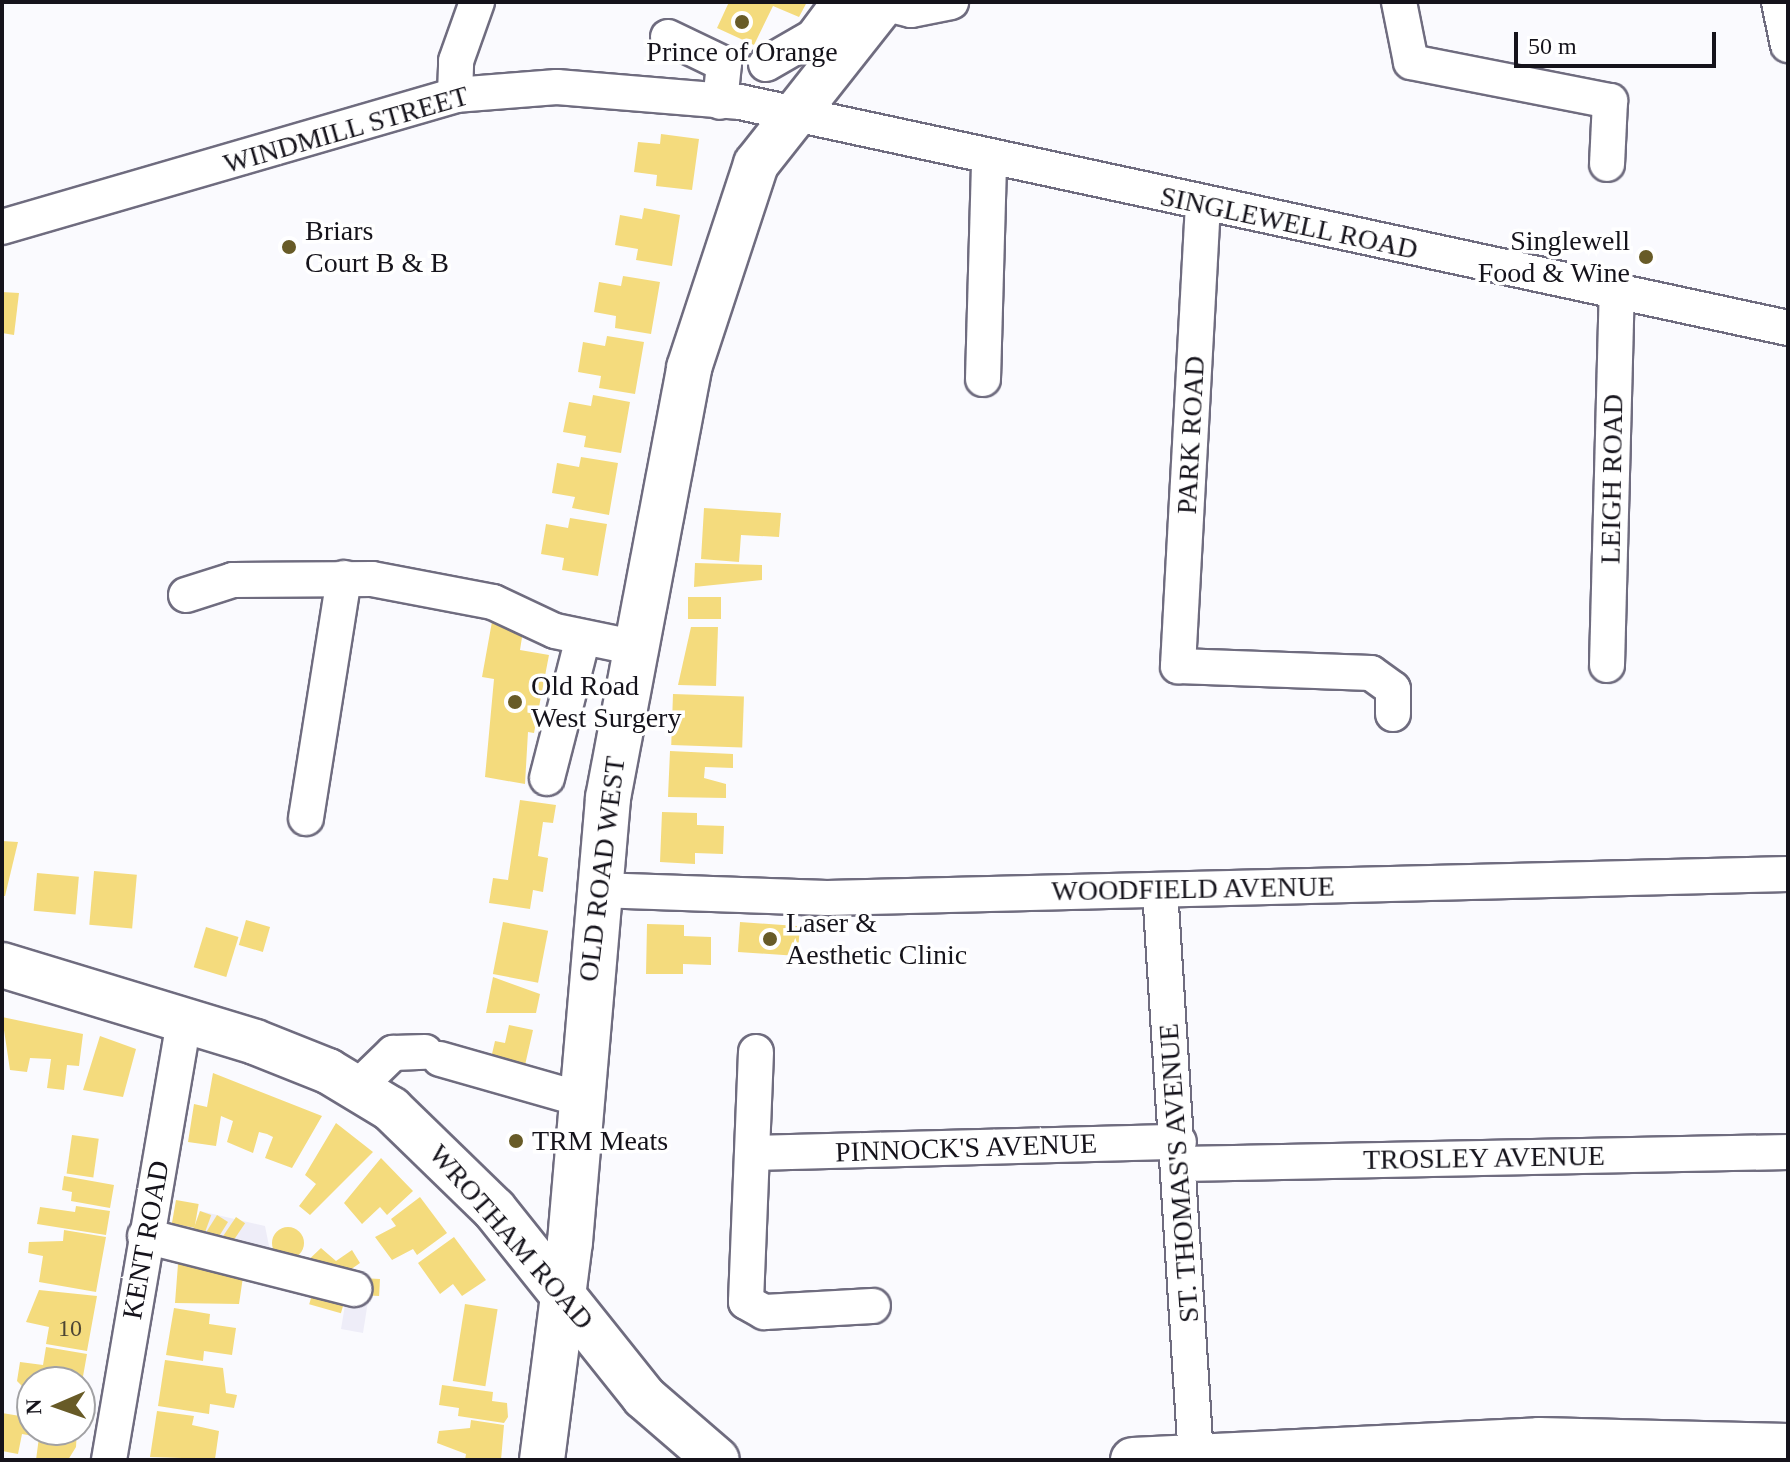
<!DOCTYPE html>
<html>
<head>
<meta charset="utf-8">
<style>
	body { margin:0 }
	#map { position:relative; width:1790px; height:1462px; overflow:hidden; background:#fafafe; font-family:"Times New Roman",serif }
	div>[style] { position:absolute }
	.built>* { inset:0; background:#eeedf8 }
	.building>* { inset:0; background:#f4db7d; transform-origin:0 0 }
	.round { border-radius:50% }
	.roads { filter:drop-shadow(2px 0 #6f6c7f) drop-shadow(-2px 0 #6f6c7f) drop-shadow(0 2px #6f6c7f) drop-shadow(0 -2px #6f6c7f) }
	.minor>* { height:34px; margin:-17px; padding:0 17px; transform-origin:17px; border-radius:17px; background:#fff }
	.major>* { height:44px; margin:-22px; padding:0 22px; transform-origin:22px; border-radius:22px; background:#fff }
	.dots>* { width:22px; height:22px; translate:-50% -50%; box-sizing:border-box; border:4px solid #fff; border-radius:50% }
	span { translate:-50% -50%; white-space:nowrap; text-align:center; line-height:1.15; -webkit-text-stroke:7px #fff; paint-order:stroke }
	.number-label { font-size:24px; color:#4d4534 }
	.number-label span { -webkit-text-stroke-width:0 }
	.poi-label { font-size:28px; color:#15131b }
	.left { translate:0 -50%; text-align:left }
	.right { translate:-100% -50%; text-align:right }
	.street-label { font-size:28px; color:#15131b }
	.frame { position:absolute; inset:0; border:4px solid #15131b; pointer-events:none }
	.north { position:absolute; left:16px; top:1366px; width:80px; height:80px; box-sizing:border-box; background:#fff; border:2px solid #a1a1a4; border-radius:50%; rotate:268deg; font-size:22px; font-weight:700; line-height:32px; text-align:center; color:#15131b }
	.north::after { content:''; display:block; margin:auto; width:28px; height:36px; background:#685b27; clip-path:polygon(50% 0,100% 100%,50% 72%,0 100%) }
	.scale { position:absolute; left:1514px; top:32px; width:202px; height:36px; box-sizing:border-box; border:4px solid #15131b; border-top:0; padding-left:10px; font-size:24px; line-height:28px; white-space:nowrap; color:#15131b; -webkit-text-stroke:6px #fff; paint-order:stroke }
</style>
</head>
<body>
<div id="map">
	<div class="built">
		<i style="clip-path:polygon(200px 1211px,265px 1226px,269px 1246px,295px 1264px,323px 1272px,332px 1265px,369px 1295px,363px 1333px,341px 1329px,347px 1293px,167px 1248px,172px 1224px,195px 1227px)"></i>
	</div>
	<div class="building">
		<i style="clip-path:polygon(729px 2px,807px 2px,799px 17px,773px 6px,754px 45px,717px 28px)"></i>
		<i style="clip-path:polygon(661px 134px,699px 139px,692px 190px,656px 186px,657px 175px,634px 172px,638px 142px,660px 144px)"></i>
		<i style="clip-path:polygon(644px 208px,680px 215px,672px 266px,636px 260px,638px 249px,615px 245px,620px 215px,642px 219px)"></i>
		<i style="clip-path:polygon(623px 276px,660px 282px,651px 334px,615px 328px,616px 316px,594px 312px,599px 282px,621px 286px)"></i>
		<i style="clip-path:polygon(2px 292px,19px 293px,14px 335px,2px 333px)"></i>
		<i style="clip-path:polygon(607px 336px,644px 342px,635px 394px,599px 388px,601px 376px,578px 372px,583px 342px,605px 346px)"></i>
		<i style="clip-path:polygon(593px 395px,630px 402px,621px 453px,584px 447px,586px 436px,563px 432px,569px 402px,591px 406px)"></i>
		<i style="clip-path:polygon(581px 457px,618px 463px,609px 515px,572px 508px,575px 497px,552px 493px,557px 463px,579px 467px)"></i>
		<i style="clip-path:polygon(704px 508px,781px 513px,779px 537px,741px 535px,739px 562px,701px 559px)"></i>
		<i style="clip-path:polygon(570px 518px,607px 524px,598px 576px,562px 570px,564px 558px,541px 554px,546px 524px,568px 528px)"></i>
		<i style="clip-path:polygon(695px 563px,762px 565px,762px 580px,694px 587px)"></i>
		<i style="left:688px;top:597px;width:33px;height:22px"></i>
		<i style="clip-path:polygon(493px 616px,523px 631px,520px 650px,549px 655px,534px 733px,528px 732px,525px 784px,485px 777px,494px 679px,482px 677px)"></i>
		<i style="clip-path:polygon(691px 627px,718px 627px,716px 686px,678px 685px)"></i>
		<i style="left:673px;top:694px;width:71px;height:51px;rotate:2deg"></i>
		<i style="clip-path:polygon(670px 751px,733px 754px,733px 768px,705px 767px,704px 778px,726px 784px,726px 798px,668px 797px)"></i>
		<i style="clip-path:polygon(520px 800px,556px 805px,553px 823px,543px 822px,538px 856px,548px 858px,543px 892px,533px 890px,530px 909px,489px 903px,493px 878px,508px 880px)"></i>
		<i style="clip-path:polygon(662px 812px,697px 813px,697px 825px,724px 826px,723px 854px,695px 853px,695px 864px,660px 862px)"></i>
		<i style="clip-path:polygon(2px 841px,18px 842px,5px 896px,2px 896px)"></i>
		<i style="left:94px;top:871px;width:43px;height:54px;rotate:5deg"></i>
		<i style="left:37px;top:873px;width:42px;height:38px;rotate:5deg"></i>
		<i style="left:246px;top:920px;width:25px;height:26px;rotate:16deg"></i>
		<i style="left:503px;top:922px;width:46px;height:53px;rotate:11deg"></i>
		<i style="left:740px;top:922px;width:60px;height:30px;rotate:4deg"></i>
		<i style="clip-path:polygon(647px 924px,684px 925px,684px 936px,711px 937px,711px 965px,683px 964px,683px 974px,646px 974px)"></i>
		<i style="left:206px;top:927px;width:34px;height:42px;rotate:17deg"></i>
		<i style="clip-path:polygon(493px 977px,540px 994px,536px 1013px,486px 1013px)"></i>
		<i style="clip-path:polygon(2px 1017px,83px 1034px,79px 1066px,67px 1065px,64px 1090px,47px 1088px,51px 1059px,30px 1058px,27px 1072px,10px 1070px)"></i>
		<i style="clip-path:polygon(509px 1025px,533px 1030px,523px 1074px,489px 1067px,495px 1041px,505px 1043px)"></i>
		<i style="clip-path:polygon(100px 1036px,136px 1049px,123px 1097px,83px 1090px)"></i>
		<i style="clip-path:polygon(213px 1073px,322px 1116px,292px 1168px,265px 1158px,273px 1137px,267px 1134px,259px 1132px,253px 1153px,227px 1142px,233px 1121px,221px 1116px,216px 1146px,188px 1142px,194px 1104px,207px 1107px)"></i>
		<i style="clip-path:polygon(336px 1123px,373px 1152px,310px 1215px,299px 1206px,316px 1184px,305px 1175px)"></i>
		<i style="left:72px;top:1135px;width:27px;height:39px;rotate:8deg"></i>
		<i style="clip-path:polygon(381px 1158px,413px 1191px,387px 1215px,380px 1207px,362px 1224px,344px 1203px)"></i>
		<i style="clip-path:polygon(64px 1176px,114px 1185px,110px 1208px,71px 1201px,72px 1192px,62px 1190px)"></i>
		<i style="clip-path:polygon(420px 1197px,447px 1233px,417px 1255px,413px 1249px,392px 1260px,375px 1237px,396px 1226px,391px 1219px)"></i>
		<i style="left:176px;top:1200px;width:23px;height:24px;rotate:10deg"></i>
		<i style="clip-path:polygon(76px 1206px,110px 1211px,106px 1235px,37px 1224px,40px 1207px,75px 1212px)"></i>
		<i style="left:200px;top:1211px;width:12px;height:23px;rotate:20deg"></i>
		<i style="left:217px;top:1215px;width:13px;height:24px;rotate:32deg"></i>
		<i style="left:236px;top:1217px;width:11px;height:26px;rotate:34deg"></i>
		<i class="round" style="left:272px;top:1227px;width:32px;height:32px"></i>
		<i style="clip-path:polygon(64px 1230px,106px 1237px,96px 1292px,39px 1282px,43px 1256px,28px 1253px,29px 1242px,63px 1241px)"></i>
		<i style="clip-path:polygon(454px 1237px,486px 1280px,462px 1296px,453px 1284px,440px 1294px,418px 1263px)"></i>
		<i style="clip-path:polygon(321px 1248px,336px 1261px,352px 1250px,360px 1263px,340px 1277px,332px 1265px,323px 1272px,301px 1267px)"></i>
		<i style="clip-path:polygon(218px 1262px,217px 1273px,243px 1277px,239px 1304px,175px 1303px,178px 1264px)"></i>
		<i style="left:361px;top:1278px;width:19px;height:17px;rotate:3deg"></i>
		<i style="left:315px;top:1284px;width:33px;height:21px;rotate:16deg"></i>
		<i style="clip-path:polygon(39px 1290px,97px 1296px,87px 1351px,46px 1344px,49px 1327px,26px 1322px)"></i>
		<i style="left:465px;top:1304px;width:33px;height:78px;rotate:9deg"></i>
		<i style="clip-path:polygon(174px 1308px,210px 1314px,209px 1324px,236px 1328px,232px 1355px,204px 1351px,203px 1361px,166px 1355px)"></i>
		<i style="clip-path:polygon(46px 1347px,87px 1354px,82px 1382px,32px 1382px,26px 1390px,17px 1381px,20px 1362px,43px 1365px)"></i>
		<i style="clip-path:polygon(165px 1360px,223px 1368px,226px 1393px,237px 1395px,234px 1408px,210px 1404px,209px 1414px,158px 1406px)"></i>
		<i style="clip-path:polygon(442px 1385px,493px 1392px,492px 1401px,507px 1403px,508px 1417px,504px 1423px,458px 1416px,459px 1408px,439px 1405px)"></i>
		<i style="clip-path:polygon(157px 1411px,194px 1416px,192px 1425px,219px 1431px,215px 1459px,150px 1457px)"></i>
		<i style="clip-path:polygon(2px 1413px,32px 1418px,32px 1430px,77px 1430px,76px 1447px,68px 1460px,36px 1460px,39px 1437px,22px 1434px,18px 1454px,2px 1451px)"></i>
		<i style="clip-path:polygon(471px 1420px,504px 1425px,501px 1460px,465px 1460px,466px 1454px,437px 1443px,439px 1431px,470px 1428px)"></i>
	</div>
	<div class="roads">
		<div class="minor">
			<i style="left:879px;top:2px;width:33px;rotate:14deg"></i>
			<i style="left:911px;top:10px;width:41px;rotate:-11.3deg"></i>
			<i style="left:1399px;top:2px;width:61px;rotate:78.7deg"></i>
			<i style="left:1411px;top:62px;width:203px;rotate:11.1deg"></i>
			<i style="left:1610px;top:101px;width:63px;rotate:92.7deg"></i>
			<i style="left:1779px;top:2px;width:44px;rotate:78.2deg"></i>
			<i style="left:668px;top:37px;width:62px;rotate:25.7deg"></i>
			<i style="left:724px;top:64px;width:38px;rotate:96deg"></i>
			<i style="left:766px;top:64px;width:54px;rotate:-29.9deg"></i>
			<i style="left:813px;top:37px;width:44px;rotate:-53.4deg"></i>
			<i style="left:455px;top:95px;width:34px;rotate:-88deg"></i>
			<i style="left:456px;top:61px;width:63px;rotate:-70.4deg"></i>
			<i style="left:1203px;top:204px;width:463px;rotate:93.1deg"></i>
			<i style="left:1178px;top:666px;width:193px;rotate:2.1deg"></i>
			<i style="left:1371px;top:673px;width:27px;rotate:36deg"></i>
			<i style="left:1393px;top:689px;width:25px;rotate:90deg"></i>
			<i style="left:2px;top:227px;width:472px;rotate:-16.2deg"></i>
			<i style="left:455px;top:95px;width:102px;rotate:-4.5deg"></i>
			<i style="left:557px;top:87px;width:184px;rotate:4.7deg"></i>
			<i style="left:740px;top:102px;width:1072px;rotate:12.17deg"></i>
			<i style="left:983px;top:379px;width:219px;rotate:-88.4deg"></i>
			<i style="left:186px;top:595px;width:49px;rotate:-17.7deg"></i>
			<i style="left:233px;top:580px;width:139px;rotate:-0.4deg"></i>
			<i style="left:372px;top:579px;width:123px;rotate:10.8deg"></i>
			<i style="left:493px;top:602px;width:68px;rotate:25.1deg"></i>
			<i style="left:555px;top:631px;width:79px;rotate:11.7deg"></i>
			<i style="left:1607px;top:665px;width:372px;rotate:-88.5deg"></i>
			<i style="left:547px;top:778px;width:145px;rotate:-75.6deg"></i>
			<i style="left:306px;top:818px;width:243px;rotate:-81deg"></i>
			<i style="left:597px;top:890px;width:230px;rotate:2deg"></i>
			<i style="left:827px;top:898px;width:961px;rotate:-1.43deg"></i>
			<i style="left:1160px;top:890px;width:568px;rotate:86.37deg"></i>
			<i style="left:756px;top:1052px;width:250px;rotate:92.3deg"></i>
			<i style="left:746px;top:1302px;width:21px;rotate:29deg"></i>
			<i style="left:764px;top:1312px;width:109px;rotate:-3.2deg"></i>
			<i style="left:440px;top:1059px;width:146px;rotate:15.9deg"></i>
			<i style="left:358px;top:1087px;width:49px;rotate:-44.2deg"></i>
			<i style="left:393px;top:1053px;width:32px;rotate:-2deg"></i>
			<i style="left:753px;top:1153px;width:426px;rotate:-1.5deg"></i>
			<i style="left:1180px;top:1164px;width:608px;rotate:-1.13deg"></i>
			<i style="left:145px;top:1236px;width:216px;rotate:14.2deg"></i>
			<i style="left:109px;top:1460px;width:446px;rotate:-80.3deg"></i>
		</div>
		<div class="major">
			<i style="left:2px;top:965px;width:264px;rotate:16.9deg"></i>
			<i style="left:255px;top:1042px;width:79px;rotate:21.7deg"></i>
			<i style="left:328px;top:1071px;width:74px;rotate:31.1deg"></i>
			<i style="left:391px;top:1109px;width:144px;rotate:44.2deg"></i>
			<i style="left:494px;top:1209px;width:241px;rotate:51.4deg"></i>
			<i style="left:644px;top:1397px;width:96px;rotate:40.8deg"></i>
			<i style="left:542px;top:1460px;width:220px;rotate:-82.7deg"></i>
			<i style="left:570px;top:1242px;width:446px;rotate:-85.1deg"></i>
			<i style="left:608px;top:798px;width:438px;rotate:-79.3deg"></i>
			<i style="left:689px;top:368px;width:215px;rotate:-71.8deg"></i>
			<i style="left:756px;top:164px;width:206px;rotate:-51.7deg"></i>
			<i style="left:1133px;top:1460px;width:406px;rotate:-2.8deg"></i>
			<i style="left:1539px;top:1440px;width:249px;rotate:1.4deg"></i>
		</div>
	</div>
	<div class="dots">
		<i style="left:742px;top:22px;background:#685b27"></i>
		<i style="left:289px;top:247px;background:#685b27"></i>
		<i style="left:1646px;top:257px;background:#685b27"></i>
		<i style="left:515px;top:702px;background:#685b27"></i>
		<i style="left:770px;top:939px;background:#685b27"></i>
		<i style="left:516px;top:1141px;background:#685b27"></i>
	</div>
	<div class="number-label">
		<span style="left:70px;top:1329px">10</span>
	</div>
	<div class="poi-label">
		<span style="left:742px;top:52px">Prince of Orange</span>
		<span class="left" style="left:305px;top:247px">Briars<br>Court B &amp; B</span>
		<span class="right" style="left:1630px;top:257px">Singlewell<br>Food &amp; Wine</span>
		<span class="left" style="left:531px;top:702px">Old Road<br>West Surgery</span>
		<span class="left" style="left:786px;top:939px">Laser &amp;<br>Aesthetic Clinic</span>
		<span class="left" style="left:532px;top:1141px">TRM Meats</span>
	</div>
	<div class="street-label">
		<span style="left:346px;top:130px;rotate:-16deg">WINDMILL STREET</span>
		<span style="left:1289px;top:223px;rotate:12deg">SINGLEWELL ROAD</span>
		<span style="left:1191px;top:435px;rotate:-87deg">PARK ROAD</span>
		<span style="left:1612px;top:479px;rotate:-89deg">LEIGH ROAD</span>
		<span style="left:602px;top:869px;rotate:-83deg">OLD ROAD WEST</span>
		<span style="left:1193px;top:889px;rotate:-1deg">WOODFIELD AVENUE</span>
		<span style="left:966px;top:1148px;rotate:-2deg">PINNOCK'S AVENUE</span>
		<span style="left:1484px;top:1158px;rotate:-1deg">TROSLEY AVENUE</span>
		<span style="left:1179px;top:1173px;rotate:-94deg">ST. THOMAS'S AVENUE</span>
		<span style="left:511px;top:1237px;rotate:49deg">WROTHAM ROAD</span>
		<span style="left:146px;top:1240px;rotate:-80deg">KENT ROAD</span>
	</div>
	<div class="frame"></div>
	<div class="north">N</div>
	<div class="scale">50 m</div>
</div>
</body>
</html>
